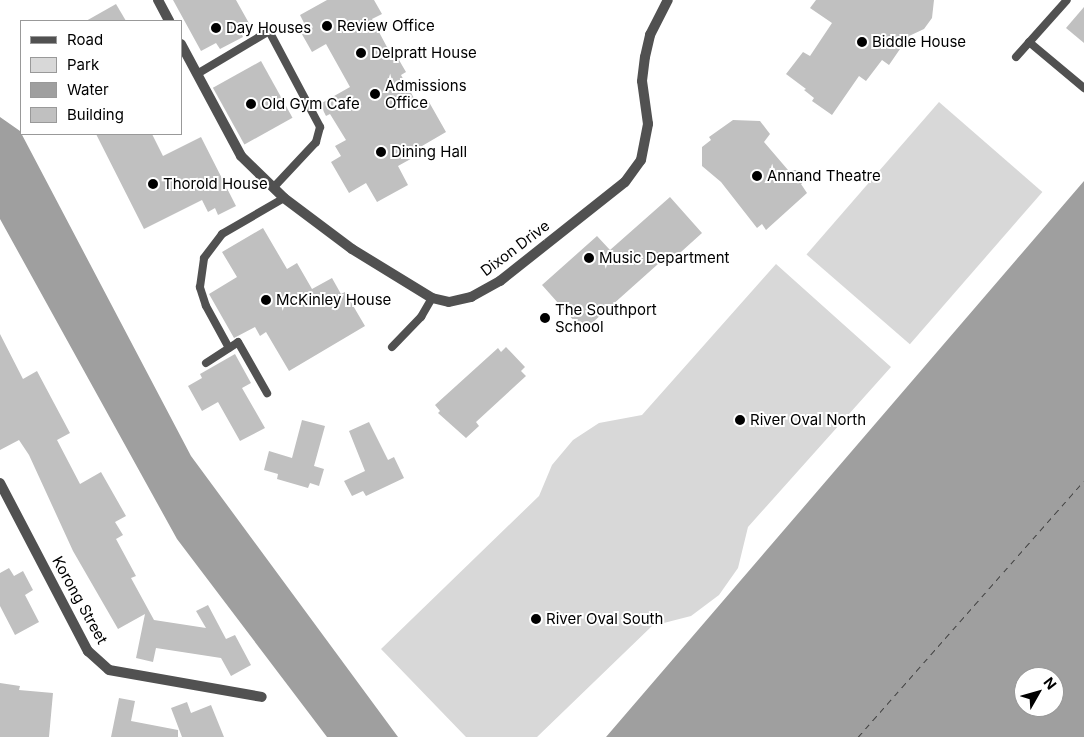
<!DOCTYPE html>
<html>
<head>
<meta charset="utf-8">
<style>
	body { margin:0 }
	#map { position:relative; width:1084px; height:737px; overflow:hidden; background:#fff; font-family:Inter,sans-serif }
	div>[style] { position:absolute }
	.green>* { inset:0; background:#d8d8d8; transform-origin:0 0 }
	.water>* { inset:0; background:#9f9f9f }
	.ferry>* { height:1px; margin-top:-0.5px; transform-origin:0; background:repeating-linear-gradient(90deg,#404040 0 6px,transparent 0 11px) }
	.building>* { inset:0; background:#c0c0c0; transform-origin:0 0 }
	.service>* { height:8px; margin:-4px; padding:0 4px; transform-origin:4px; border-radius:4px; background:#515151 }
	.minor>* { height:10px; margin:-5px; padding:0 5px; transform-origin:5px; border-radius:5px; background:#515151 }
	.dots>* { width:14px; height:14px; translate:-50% -50%; box-sizing:border-box; border:2px solid #fff; border-radius:50% }
	span { translate:-50% -50%; white-space:nowrap; text-align:center; line-height:1.15; -webkit-text-stroke:4px #fff; paint-order:stroke }
	.poi-label { font-size:15px; color:#000 }
	.left { translate:0 -50%; text-align:left }
	.street-label { font-size:15px; color:#000 }
	.legend { position:absolute; left:20px; top:20px; width:162px; height:115px; box-sizing:border-box; background:#fff; border:1px solid #999; margin:0; padding:6px 9px; list-style:none; font-size:15px; color:#000 }
	.legend li { display:flex; align-items:center; gap:10px; height:25px }
	.legend b { width:25px; border:1px solid #999 }
	.north { position:absolute; left:1014px; top:667px; width:50px; height:50px; box-sizing:border-box; background:#fff; border:1px solid #999; border-radius:50%; rotate:52deg; font-size:14px; font-weight:700; line-height:20px; text-align:center; color:#000 }
	.north::after { content:''; display:block; margin:auto; width:18px; height:22px; background:#000; clip-path:polygon(50% 0,100% 100%,50% 72%,0 100%) }
</style>
</head>
<body>
<div id="map">
	<div class="green">
		<i style="left:939px;top:102px;width:137px;height:202px;rotate:41deg"></i>
		<i style="clip-path:polygon(776px 264px,891px 367px,748px 527px,738px 568px,719px 595px,691px 616px,652px 626px,537px 737px,466px 737px,381px 649px,539px 496px,552px 465px,573px 440px,599px 423px,642px 415px)"></i>
	</div>
	<div class="water">
		<i style="clip-path:polygon(0 117px,20px 131px,191px 456px,398px 737px,327px 737px,177px 539px,0 219px)"></i>
		<i style="clip-path:polygon(evenodd,1084px 181px,1084px 737px,606px 737px,1084px 181px,1024px 677px,1054px 677px,1054px 707px,1024px 707px,1024px 677px)"></i>
	</div>
	<div class="ferry">
		<i style="left:858px;top:737px;width:341px;rotate:-48.6deg"></i>
	</div>
	<div class="building">
		<i style="clip-path:polygon(173px 0,236px 0,250px 25px,240px 30px,243px 37px,220px 49px,216px 43px,201px 51px)"></i>
		<i style="clip-path:polygon(327px 0,374px 0,382px 14px,372px 19px,395px 62px,399px 60px,406px 72px,401px 75px,419px 107px,429px 102px,446px 132px,422px 146px,425px 151px,398px 166px,408px 185px,377px 202px,366px 183px,349px 193px,331px 162px,341px 156px,335px 146px,346px 140px,330px 114px,326px 116px,320px 104px,350px 87px,326px 44px,312px 52px,299px 29px,304px 23px,300px 15px)"></i>
		<i style="clip-path:polygon(816px 0,934px 0,932px 18px,924px 29px,909px 36px,889px 65px,882px 60px,866px 81px,859px 76px,832px 115px,812px 101px,814px 98px,804px 90px,806px 89px,786px 74px,803px 52px,810px 56px,832px 23px,810px 8px)"></i>
		<i style="clip-path:polygon(116px 4px,126px 21px,86px 21px)"></i>
		<i style="clip-path:polygon(1084px 7px,1084px 43px,1066px 28px)"></i>
		<i style="left:261px;top:61px;width:65px;height:55px;rotate:61deg"></i>
		<i style="clip-path:polygon(733px 120px,760px 121px,770px 134px,764px 142px,788px 170px,796px 170px,805px 181px,801px 184px,807px 193px,766px 230px,762px 224px,757px 228px,721px 182px,702px 166px,702px 147px,711px 140px,709px 137px)"></i>
		<i style="clip-path:polygon(96px 134px,152px 134px,163px 156px,201px 137px,236px 206px,218px 215px,215px 208px,208px 212px,202px 200px,144px 229px)"></i>
		<i style="clip-path:polygon(670px 197px,702px 233px,671px 261px,667px 256px,583px 331px,542px 285px,597px 236px,610px 250px)"></i>
		<i style="clip-path:polygon(263px 228px,287px 269px,297px 263px,312px 289px,332px 278px,341px 294px,345px 292px,365px 326px,289px 371px,266px 332px,260px 336px,255px 327px,234px 338px,209px 294px,237px 277px,222px 252px)"></i>
		<i style="clip-path:polygon(0 334px,23px 379px,37px 371px,46px 388px,70px 433px,57px 440px,80px 484px,101px 472px,126px 516px,115px 522px,123px 535px,116px 539px,136px 576px,131px 578px,154px 620px,206px 628px,196px 611px,208px 605px,226px 639px,235px 635px,251px 665px,231px 676px,221px 658px,156px 648px,153px 662px,136px 658px,145px 614px,118px 629px,73px 551px,29px 455px,19px 440px,0 450px)"></i>
		<i style="clip-path:polygon(506px 347px,525px 367px,521px 371px,526px 376px,476px 422px,479px 426px,466px 438px,438px 413px,440px 411px,435px 405px,498px 348px,501px 352px)"></i>
		<i style="clip-path:polygon(235px 354px,251px 383px,242px 388px,265px 428px,240px 441px,218px 402px,202px 411px,188px 386px,202px 378px,200px 374px)"></i>
		<i style="clip-path:polygon(302px 420px,325px 426px,314px 466px,324px 469px,319px 486px,310px 483px,308px 488px,277px 479px,278px 474px,264px 470px,269px 451px,292px 458px)"></i>
		<i style="clip-path:polygon(369px 422px,388px 460px,394px 457px,404px 478px,366px 496px,363px 491px,352px 496px,344px 481px,365px 471px,349px 431px)"></i>
		<i style="clip-path:polygon(9px 568px,14px 576px,23px 571px,33px 590px,25px 595px,39px 622px,15px 635px,0 606px,0 573px)"></i>
		<i style="clip-path:polygon(0 683px,20px 686px,19px 690px,53px 693px,49px 737px,0 737px)"></i>
		<i style="clip-path:polygon(119px 698px,135px 701px,131px 721px,178px 730px,178px 737px,111px 737px)"></i>
		<i style="clip-path:polygon(187px 702px,191px 713px,211px 705px,224px 737px,182px 737px,171px 708px)"></i>
	</div>
	<div class="service">
		<i style="left:1029px;top:42px;width:72px;rotate:39.9deg"></i>
		<i style="left:1016px;top:57px;width:76px;rotate:-48.2deg"></i>
		<i style="left:197px;top:74px;width:84px;rotate:-30.8deg"></i>
		<i style="left:269px;top:31px;width:109px;rotate:62deg"></i>
		<i style="left:320px;top:127px;width:16px;rotate:105deg"></i>
		<i style="left:316px;top:142px;width:62px;rotate:133deg"></i>
		<i style="left:392px;top:347px;width:42px;rotate:-46deg"></i>
		<i style="left:421px;top:317px;width:22px;rotate:-60deg"></i>
		<i style="left:229px;top:348px;width:48px;rotate:-118.7deg"></i>
		<i style="left:206px;top:306px;width:20px;rotate:-108deg"></i>
		<i style="left:200px;top:287px;width:29px;rotate:-82deg"></i>
		<i style="left:204px;top:258px;width:30px;rotate:-53deg"></i>
		<i style="left:222px;top:234px;width:72px;rotate:-30.1deg"></i>
		<i style="left:206px;top:363px;width:38px;rotate:-33deg"></i>
		<i style="left:238px;top:342px;width:59px;rotate:60.4deg"></i>
	</div>
	<div class="minor">
		<i style="left:158px;top:0;width:24px;rotate:62deg"></i>
		<i style="left:181px;top:44px;width:127px;rotate:61.8deg"></i>
		<i style="left:241px;top:156px;width:60px;rotate:44.3deg"></i>
		<i style="left:284px;top:198px;width:85px;rotate:36.9deg"></i>
		<i style="left:352px;top:249px;width:94px;rotate:31.5deg"></i>
		<i style="left:432px;top:298px;width:17px;rotate:13deg"></i>
		<i style="left:449px;top:302px;width:23px;rotate:-13deg"></i>
		<i style="left:471px;top:297px;width:33px;rotate:-29deg"></i>
		<i style="left:500px;top:281px;width:159px;rotate:-38.4deg"></i>
		<i style="left:625px;top:182px;width:27px;rotate:-54deg"></i>
		<i style="left:641px;top:160px;width:37px;rotate:-79deg"></i>
		<i style="left:648px;top:124px;width:43px;rotate:-97.9deg"></i>
		<i style="left:642px;top:81px;width:24px;rotate:-83deg"></i>
		<i style="left:645px;top:57px;width:23px;rotate:-77deg"></i>
		<i style="left:650px;top:35px;width:39px;rotate:-63deg"></i>
		<i style="left:0;top:483px;width:190px;rotate:62.4deg"></i>
		<i style="left:88px;top:651px;width:28px;rotate:42deg"></i>
		<i style="left:109px;top:670px;width:155px;rotate:10deg"></i>
	</div>
	<div class="dots">
		<i style="left:327px;top:26px;background:#000"></i>
		<i style="left:216px;top:28px;background:#000"></i>
		<i style="left:862px;top:42px;background:#000"></i>
		<i style="left:361px;top:53px;background:#000"></i>
		<i style="left:375px;top:94px;background:#000"></i>
		<i style="left:251px;top:104px;background:#000"></i>
		<i style="left:381px;top:152px;background:#000"></i>
		<i style="left:757px;top:176px;background:#000"></i>
		<i style="left:153px;top:184px;background:#000"></i>
		<i style="left:589px;top:258px;background:#000"></i>
		<i style="left:266px;top:300px;background:#000"></i>
		<i style="left:545px;top:318px;background:#000"></i>
		<i style="left:740px;top:420px;background:#000"></i>
		<i style="left:536px;top:619px;background:#000"></i>
	</div>
	<div class="poi-label">
		<span class="left" style="left:337px;top:26px">Review Office</span>
		<span class="left" style="left:226px;top:28px">Day Houses</span>
		<span class="left" style="left:872px;top:42px">Biddle House</span>
		<span class="left" style="left:371px;top:53px">Delpratt House</span>
		<span class="left" style="left:385px;top:94px">Admissions<br>Office</span>
		<span class="left" style="left:261px;top:104px">Old Gym Cafe</span>
		<span class="left" style="left:391px;top:152px">Dining Hall</span>
		<span class="left" style="left:767px;top:176px">Annand Theatre</span>
		<span class="left" style="left:163px;top:184px">Thorold House</span>
		<span class="left" style="left:599px;top:258px">Music Department</span>
		<span class="left" style="left:276px;top:300px">McKinley House</span>
		<span class="left" style="left:555px;top:318px">The Southport<br>School</span>
		<span class="left" style="left:750px;top:420px">River Oval North</span>
		<span class="left" style="left:546px;top:619px">River Oval South</span>
	</div>
	<div class="street-label">
		<span style="left:515px;top:248px;rotate:-37deg">Dixon Drive</span>
		<span style="left:80px;top:600px;rotate:61deg">Korong Street</span>
	</div>
	<ul class="legend">
	<li><b style="height:6px;background:#515151"></b>Road</li>
	<li><b style="height:14px;background:#d8d8d8"></b>Park</li>
	<li><b style="height:14px;background:#9f9f9f"></b>Water</li>
	<li><b style="height:14px;background:#c0c0c0"></b>Building</li>
	</ul>
	<div class="north">N</div>
</div>
</body>
</html>
